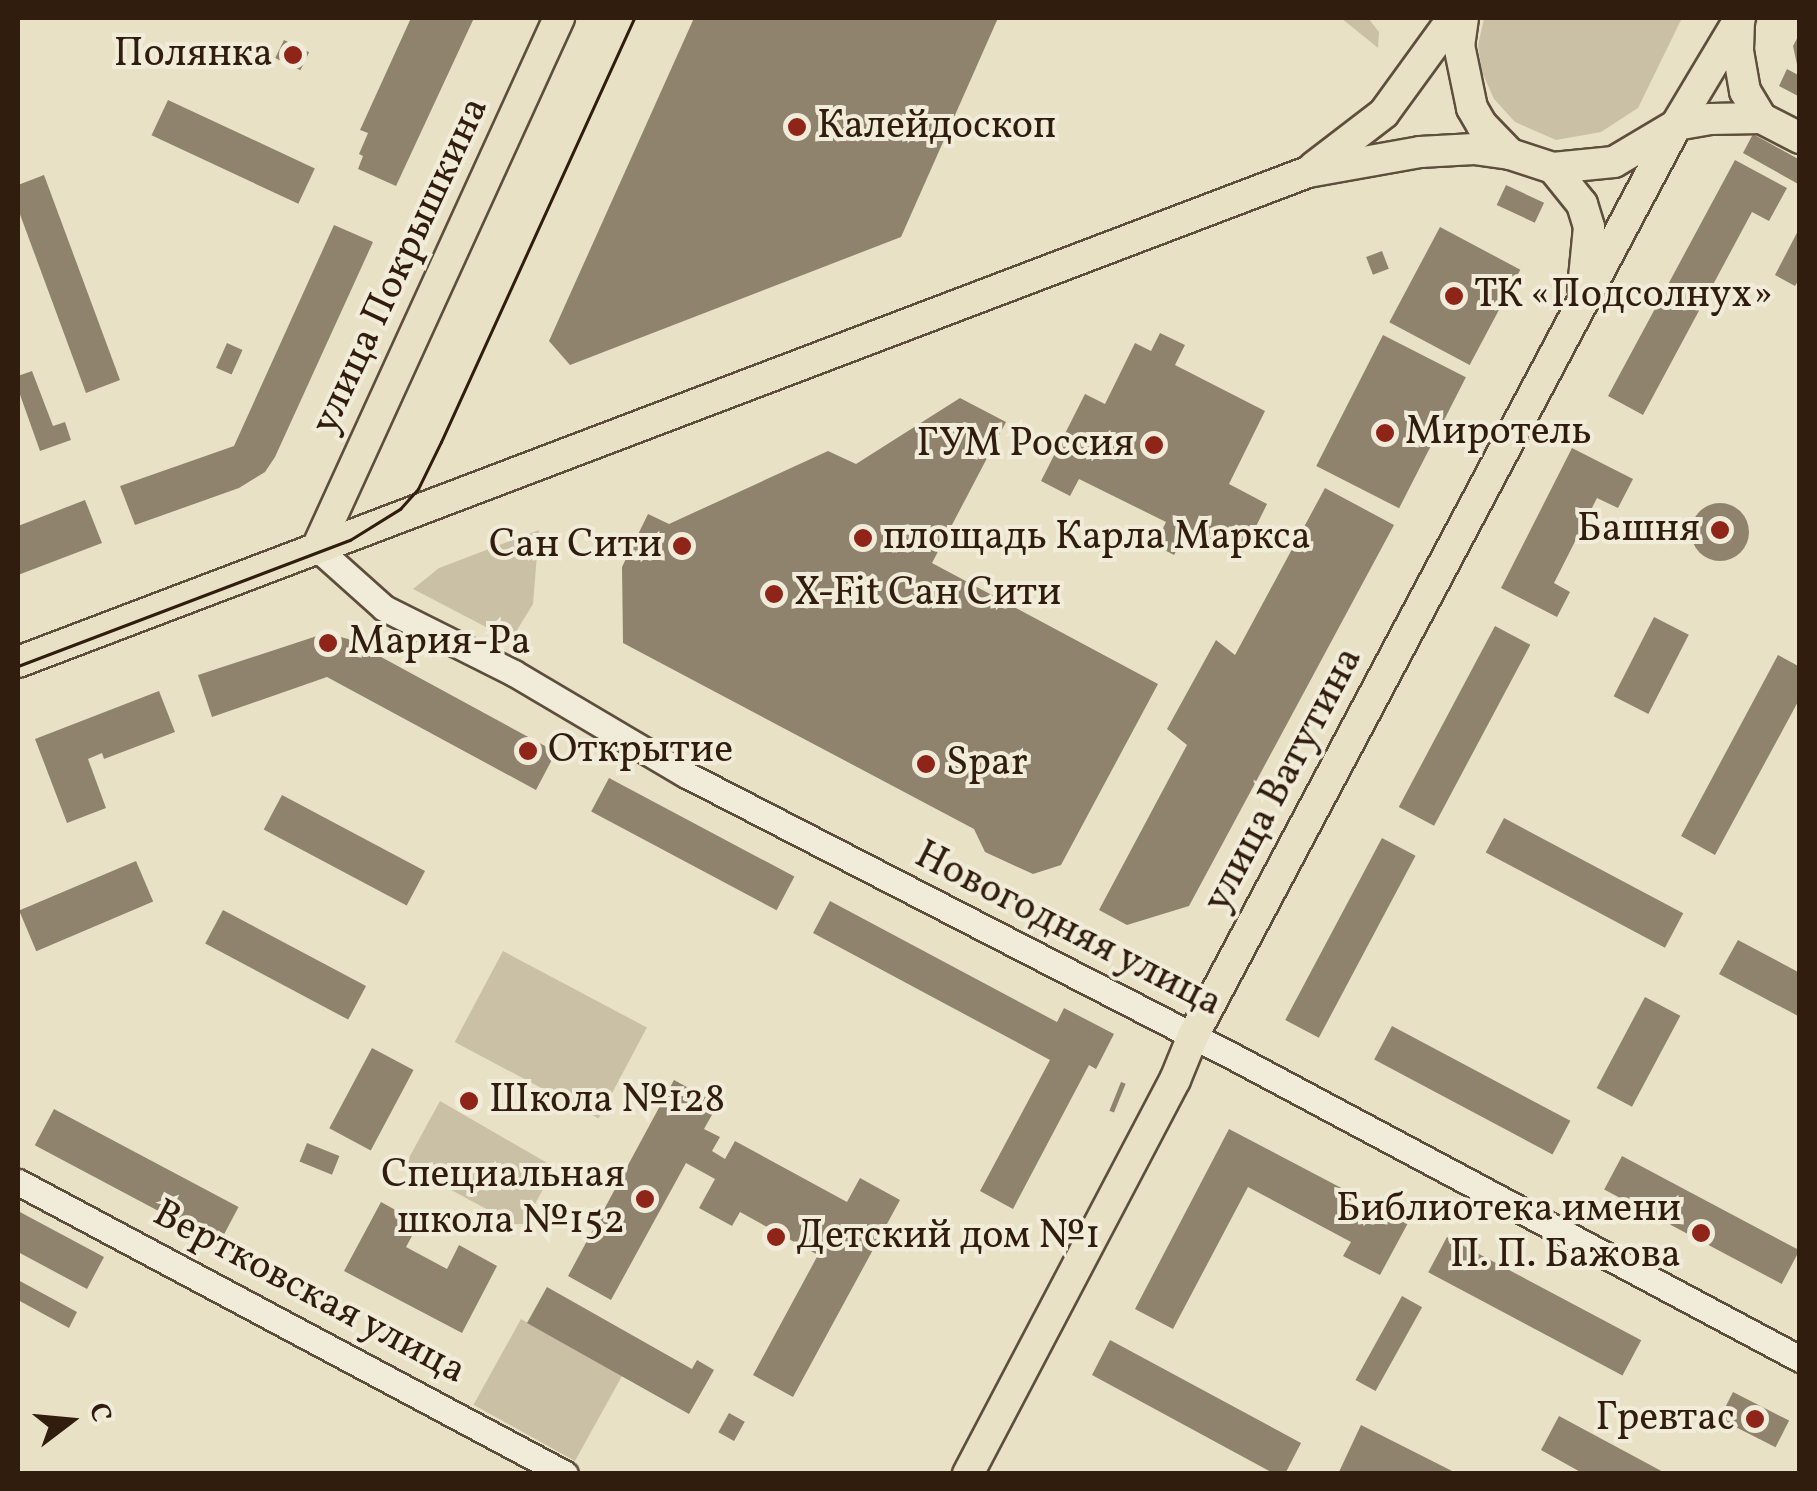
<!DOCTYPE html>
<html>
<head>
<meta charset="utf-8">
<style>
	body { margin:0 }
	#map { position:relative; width:1817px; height:1491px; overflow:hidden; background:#e9e1c5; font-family:Vollkorn,serif }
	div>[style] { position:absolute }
	.green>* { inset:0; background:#cac0a6; transform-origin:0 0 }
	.building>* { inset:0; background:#90836d; transform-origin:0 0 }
	.round { border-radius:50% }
	.roads { filter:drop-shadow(2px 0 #5e4e3c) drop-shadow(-2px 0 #5e4e3c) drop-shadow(0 2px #5e4e3c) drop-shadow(0 -2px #5e4e3c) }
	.minor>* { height:25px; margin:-12.5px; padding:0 12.5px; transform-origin:12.5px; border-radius:12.5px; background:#f1ecd9 }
	.major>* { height:30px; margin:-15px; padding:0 15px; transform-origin:15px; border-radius:15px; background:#e9e1c5 }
	.tram>* { height:2.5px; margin:-1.25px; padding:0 1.25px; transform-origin:1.25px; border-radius:1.25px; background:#301d0e }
	.dots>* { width:28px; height:28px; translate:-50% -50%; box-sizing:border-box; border:5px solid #f1ecd9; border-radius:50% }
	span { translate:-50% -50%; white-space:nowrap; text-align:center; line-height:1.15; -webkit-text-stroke:8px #f1ecd9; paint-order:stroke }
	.poi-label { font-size:40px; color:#301d0e }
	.right { translate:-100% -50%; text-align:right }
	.left { translate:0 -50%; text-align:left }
	.street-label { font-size:40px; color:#301d0e }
	.frame { position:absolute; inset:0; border:20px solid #301d0e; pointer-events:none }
	.north { position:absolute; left:20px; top:1371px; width:100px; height:100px; -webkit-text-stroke:8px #f1ecd9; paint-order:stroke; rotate:74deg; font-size:28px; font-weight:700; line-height:40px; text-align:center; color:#301d0e }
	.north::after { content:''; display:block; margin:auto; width:35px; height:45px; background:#301d0e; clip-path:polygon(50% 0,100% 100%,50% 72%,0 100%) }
</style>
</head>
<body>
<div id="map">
	<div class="green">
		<i style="clip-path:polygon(1341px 18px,1368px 18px,1379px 32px,1378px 48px)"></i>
		<i style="clip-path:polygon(1484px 19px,1485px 18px,1682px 18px,1638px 108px,1601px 132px,1556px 140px,1515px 122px,1494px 99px,1482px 72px,1478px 45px)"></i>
		<i style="clip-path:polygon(539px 530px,533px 604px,511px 640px,413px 589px,439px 568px)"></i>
		<i style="left:503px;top:951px;width:163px;height:103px;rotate:28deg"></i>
		<i style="clip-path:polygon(440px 1101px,549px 1164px,552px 1173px,524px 1224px,514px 1224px,405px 1165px)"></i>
		<i style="left:521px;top:1319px;width:116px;height:98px;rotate:29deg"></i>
	</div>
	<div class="building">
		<i style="clip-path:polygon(411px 18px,474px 18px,396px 186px,358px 169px,363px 156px,359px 154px,368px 133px,360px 130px)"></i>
		<i style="clip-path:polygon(694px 18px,998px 18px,901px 237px,570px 365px,549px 341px)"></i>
		<i style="clip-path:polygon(1800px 33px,1800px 69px,1798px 69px,1793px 46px)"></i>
		<i style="left:284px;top:40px;width:28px;height:20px;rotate:26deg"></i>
		<i style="clip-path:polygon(1787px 69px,1800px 76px,1800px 97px,1779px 86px)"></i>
		<i style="left:168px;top:100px;width:162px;height:39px;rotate:25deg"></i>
		<i style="clip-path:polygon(1753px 134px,1800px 160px,1800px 185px,1743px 153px)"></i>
		<i style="clip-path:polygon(1735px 160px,1787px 188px,1769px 221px,1752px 212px,1643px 415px,1608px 396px)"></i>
		<i style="clip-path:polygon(44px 175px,120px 380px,86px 393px,18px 209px,18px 185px)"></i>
		<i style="left:1506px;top:185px;width:42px;height:22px;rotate:25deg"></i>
		<i style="clip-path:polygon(334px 225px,373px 242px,275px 457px,265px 472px,239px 488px,135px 525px,120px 486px,234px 446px)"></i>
		<i style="left:1440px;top:227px;width:91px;height:108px;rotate:28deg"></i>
		<i style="clip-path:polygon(1800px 227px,1800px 278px,1795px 286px,1775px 275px)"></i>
		<i style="left:1382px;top:251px;width:19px;height:17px;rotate:69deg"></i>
		<i style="clip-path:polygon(1160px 333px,1185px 345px,1175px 365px,1265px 411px,1229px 484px,1267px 504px,1242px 555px,1188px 528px,1174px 555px,1155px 545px,1166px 522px,1079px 479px,1070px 496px,1041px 481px,1085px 394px,1105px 404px,1135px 343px,1151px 351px)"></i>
		<i style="left:1383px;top:335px;width:93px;height:147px;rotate:27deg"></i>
		<i style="left:227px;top:343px;width:17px;height:27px;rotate:24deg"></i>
		<i style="clip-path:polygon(32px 371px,53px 426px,65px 422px,71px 440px,40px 451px,18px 389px,18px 376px)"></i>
		<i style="clip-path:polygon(960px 398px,1006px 422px,932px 563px,1158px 684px,1061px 865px,1033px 874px,985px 852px,974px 829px,623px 643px,622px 567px,648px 514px,669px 524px,828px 451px,856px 464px)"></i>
		<i style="clip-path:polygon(1572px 448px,1633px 479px,1618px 508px,1597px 498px,1554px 583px,1570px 592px,1557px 617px,1501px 588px)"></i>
		<i style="clip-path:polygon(1325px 488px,1394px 525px,1189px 906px,1127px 925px,1099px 910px,1187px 745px,1167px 729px,1216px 640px,1235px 655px)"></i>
		<i style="clip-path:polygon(85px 500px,102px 543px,18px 575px,18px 526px)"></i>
		<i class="round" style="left:1691px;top:503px;width:58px;height:58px"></i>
		<i style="left:1654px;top:617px;width:39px;height:89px;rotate:27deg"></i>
		<i style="left:1495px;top:626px;width:40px;height:205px;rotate:28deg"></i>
		<i style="clip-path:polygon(326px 633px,348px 639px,556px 752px,536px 790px,327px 677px,212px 717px,198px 675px)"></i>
		<i style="clip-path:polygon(1778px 655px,1800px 667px,1800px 698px,1715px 855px,1681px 836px)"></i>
		<i style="clip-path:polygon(159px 691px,175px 732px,104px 759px,102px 753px,88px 759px,106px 808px,67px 823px,35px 739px)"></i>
		<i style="left:609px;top:778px;width:210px;height:38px;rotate:28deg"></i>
		<i style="left:282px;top:795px;width:162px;height:39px;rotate:28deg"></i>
		<i style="left:1504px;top:818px;width:203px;height:39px;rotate:28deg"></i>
		<i style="left:1382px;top:838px;width:38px;height:206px;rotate:28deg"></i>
		<i style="left:136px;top:861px;width:44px;height:127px;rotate:67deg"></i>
		<i style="clip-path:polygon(830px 901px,1057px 1022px,1064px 1008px,1114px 1034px,1096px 1069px,1089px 1065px,1013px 1209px,980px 1191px,1050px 1060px,813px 933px)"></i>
		<i style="left:223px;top:910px;width:162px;height:38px;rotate:28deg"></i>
		<i style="clip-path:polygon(1738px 940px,1800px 973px,1800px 1017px,1719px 974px)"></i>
		<i style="left:1645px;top:997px;width:40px;height:103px;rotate:28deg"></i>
		<i style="left:1392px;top:1026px;width:202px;height:38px;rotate:28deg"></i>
		<i style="left:372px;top:1048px;width:47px;height:91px;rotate:28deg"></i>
		<i style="clip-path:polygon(674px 1080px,718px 1104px,704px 1129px,720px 1137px,712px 1151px,725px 1159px,735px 1141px,847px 1202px,860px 1178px,900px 1200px,793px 1397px,753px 1375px,818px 1255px,740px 1212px,732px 1226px,699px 1208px,715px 1179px,686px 1163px,611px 1300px,568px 1276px)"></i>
		<i style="left:1121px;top:1082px;width:5px;height:31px;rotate:22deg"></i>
		<i style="left:54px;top:1109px;width:209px;height:41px;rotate:28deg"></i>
		<i style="clip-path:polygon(1229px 1129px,1408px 1223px,1380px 1275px,1343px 1256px,1351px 1242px,1248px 1187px,1173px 1329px,1135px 1309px)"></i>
		<i style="left:307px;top:1143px;width:35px;height:20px;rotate:22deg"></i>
		<i style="left:1622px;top:1156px;width:201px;height:38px;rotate:28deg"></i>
		<i style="clip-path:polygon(381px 1202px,419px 1223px,406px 1247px,447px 1269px,459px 1245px,497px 1266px,462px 1333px,344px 1271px)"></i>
		<i style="clip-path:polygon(18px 1211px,104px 1257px,87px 1289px,18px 1252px)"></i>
		<i style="left:1447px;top:1237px;width:220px;height:40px;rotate:28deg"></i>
		<i style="clip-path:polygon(18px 1280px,77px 1312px,69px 1328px,18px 1300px)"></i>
		<i style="clip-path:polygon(547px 1287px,692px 1369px,697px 1360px,714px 1370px,689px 1414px,527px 1323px)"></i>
		<i style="left:1402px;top:1296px;width:23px;height:96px;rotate:29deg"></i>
		<i style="clip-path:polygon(1110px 1340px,1301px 1443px,1285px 1474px,1275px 1474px,1092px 1375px)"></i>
		<i style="left:1733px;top:1392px;width:63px;height:30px;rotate:27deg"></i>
		<i style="left:729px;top:1413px;width:18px;height:22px;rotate:29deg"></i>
		<i style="clip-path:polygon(1559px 1416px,1667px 1474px,1584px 1474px,1541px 1450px)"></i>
		<i style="clip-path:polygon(1361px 1425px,1458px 1474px,1338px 1474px)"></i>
	</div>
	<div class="roads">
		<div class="minor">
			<i style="left:317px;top:548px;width:90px;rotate:41.8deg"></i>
			<i style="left:384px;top:608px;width:145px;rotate:26.6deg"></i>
			<i style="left:514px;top:673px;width:199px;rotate:30.6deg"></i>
			<i style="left:685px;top:774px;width:620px;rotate:27.27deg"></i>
			<i style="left:1236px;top:1058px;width:639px;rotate:28.09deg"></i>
			<i style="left:18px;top:1182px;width:620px;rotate:28.09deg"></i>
		</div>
		<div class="major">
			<i style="left:1463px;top:18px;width:27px;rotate:98deg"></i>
			<i style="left:1459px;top:45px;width:64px;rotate:78.3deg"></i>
			<i style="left:1472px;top:108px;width:20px;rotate:60deg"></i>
			<i style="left:1482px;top:125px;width:40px;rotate:46deg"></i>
			<i style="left:1739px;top:21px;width:30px;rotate:92deg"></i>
			<i style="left:1738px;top:51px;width:41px;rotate:80.1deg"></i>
			<i style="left:1745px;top:91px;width:31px;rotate:59deg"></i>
			<i style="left:1676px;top:125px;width:35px;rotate:-10deg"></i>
			<i style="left:1710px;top:119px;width:51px;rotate:-1.1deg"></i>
			<i style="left:1761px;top:118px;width:44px;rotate:27.1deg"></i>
			<i style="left:1314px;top:167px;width:88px;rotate:-37.6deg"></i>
			<i style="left:1384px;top:113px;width:117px;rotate:-54deg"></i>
			<i style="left:1553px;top:168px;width:46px;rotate:51.1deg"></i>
			<i style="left:1582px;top:204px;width:24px;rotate:73deg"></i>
			<i style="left:1589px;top:227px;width:61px;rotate:95.6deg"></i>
			<i style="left:317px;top:548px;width:583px;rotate:-65.46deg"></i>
			<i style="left:18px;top:662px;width:1380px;rotate:-20.8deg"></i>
			<i style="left:1308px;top:172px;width:114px;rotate:-10.1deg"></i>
			<i style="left:1420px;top:152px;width:54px;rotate:-3.2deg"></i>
			<i style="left:1474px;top:149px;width:36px;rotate:8deg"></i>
			<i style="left:1510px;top:154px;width:45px;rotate:18deg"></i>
			<i style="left:1553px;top:168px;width:61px;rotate:-5.6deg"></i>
			<i style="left:1614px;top:162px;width:72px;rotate:-30.8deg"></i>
			<i style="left:1676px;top:125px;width:125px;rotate:-59.1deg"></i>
			<i style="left:968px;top:1474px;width:445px;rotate:-62.3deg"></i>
			<i style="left:1175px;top:1080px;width:48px;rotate:-67.8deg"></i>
			<i style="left:1193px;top:1036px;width:1028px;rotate:-62.04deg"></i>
		</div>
	</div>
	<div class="tram">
		<i style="left:18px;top:666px;width:355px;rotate:-20.8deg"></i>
		<i style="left:350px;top:540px;width:59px;rotate:-31.8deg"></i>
		<i style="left:400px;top:509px;width:27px;rotate:-48deg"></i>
		<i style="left:418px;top:489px;width:52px;rotate:-63.9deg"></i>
		<i style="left:441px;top:442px;width:466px;rotate:-65.5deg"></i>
	</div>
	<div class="dots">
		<i style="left:293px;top:55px;background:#8f2418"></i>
		<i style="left:797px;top:127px;background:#8f2418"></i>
		<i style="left:1454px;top:296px;background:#8f2418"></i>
		<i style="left:1385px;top:433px;background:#8f2418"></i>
		<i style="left:1154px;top:445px;background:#8f2418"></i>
		<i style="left:1720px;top:530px;background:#8f2418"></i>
		<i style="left:863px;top:538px;background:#8f2418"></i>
		<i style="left:682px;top:546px;background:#8f2418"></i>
		<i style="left:774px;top:594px;background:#8f2418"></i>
		<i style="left:328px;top:643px;background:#8f2418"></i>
		<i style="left:528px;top:751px;background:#8f2418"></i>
		<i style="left:926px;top:764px;background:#8f2418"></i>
		<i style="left:469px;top:1101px;background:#8f2418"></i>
		<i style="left:645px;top:1199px;background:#8f2418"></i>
		<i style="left:1701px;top:1233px;background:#8f2418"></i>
		<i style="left:776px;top:1237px;background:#8f2418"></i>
		<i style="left:1755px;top:1419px;background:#8f2418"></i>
	</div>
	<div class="poi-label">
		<span class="right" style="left:273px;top:55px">Полянка</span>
		<span class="left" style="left:817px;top:127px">Калейдоскоп</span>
		<span class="left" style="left:1474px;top:296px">ТК «Подсолнух»</span>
		<span class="left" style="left:1405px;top:433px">Миротель</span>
		<span class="right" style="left:1134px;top:445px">ГУМ Россия</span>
		<span class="right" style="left:1700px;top:530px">Башня</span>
		<span class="left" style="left:883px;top:538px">площадь Карла Маркса</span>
		<span class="right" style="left:662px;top:546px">Сан Сити</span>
		<span class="left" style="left:794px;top:594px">X-Fit Сан Сити</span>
		<span class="left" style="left:348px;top:643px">Мария-Ра</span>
		<span class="left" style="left:548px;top:751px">Открытие</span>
		<span class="left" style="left:946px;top:764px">Spar</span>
		<span class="left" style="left:489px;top:1101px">Школа №128</span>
		<span class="right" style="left:625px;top:1199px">Специальная<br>школа №152</span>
		<span class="right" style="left:1681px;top:1233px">Библиотека имени<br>П. П. Бажова</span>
		<span class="left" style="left:796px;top:1237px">Детский дом №1</span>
		<span class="right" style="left:1735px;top:1419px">Гревтас</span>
	</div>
	<div class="street-label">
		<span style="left:401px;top:266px;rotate:-65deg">улица Покрышкина</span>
		<span style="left:1284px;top:780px;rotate:-62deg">улица Ватутина</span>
		<span style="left:1068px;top:930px;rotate:27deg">Новогодняя улица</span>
		<span style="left:309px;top:1293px;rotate:28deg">Вертковская улица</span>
	</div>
	<div class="frame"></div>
	<div class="north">С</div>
</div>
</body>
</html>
